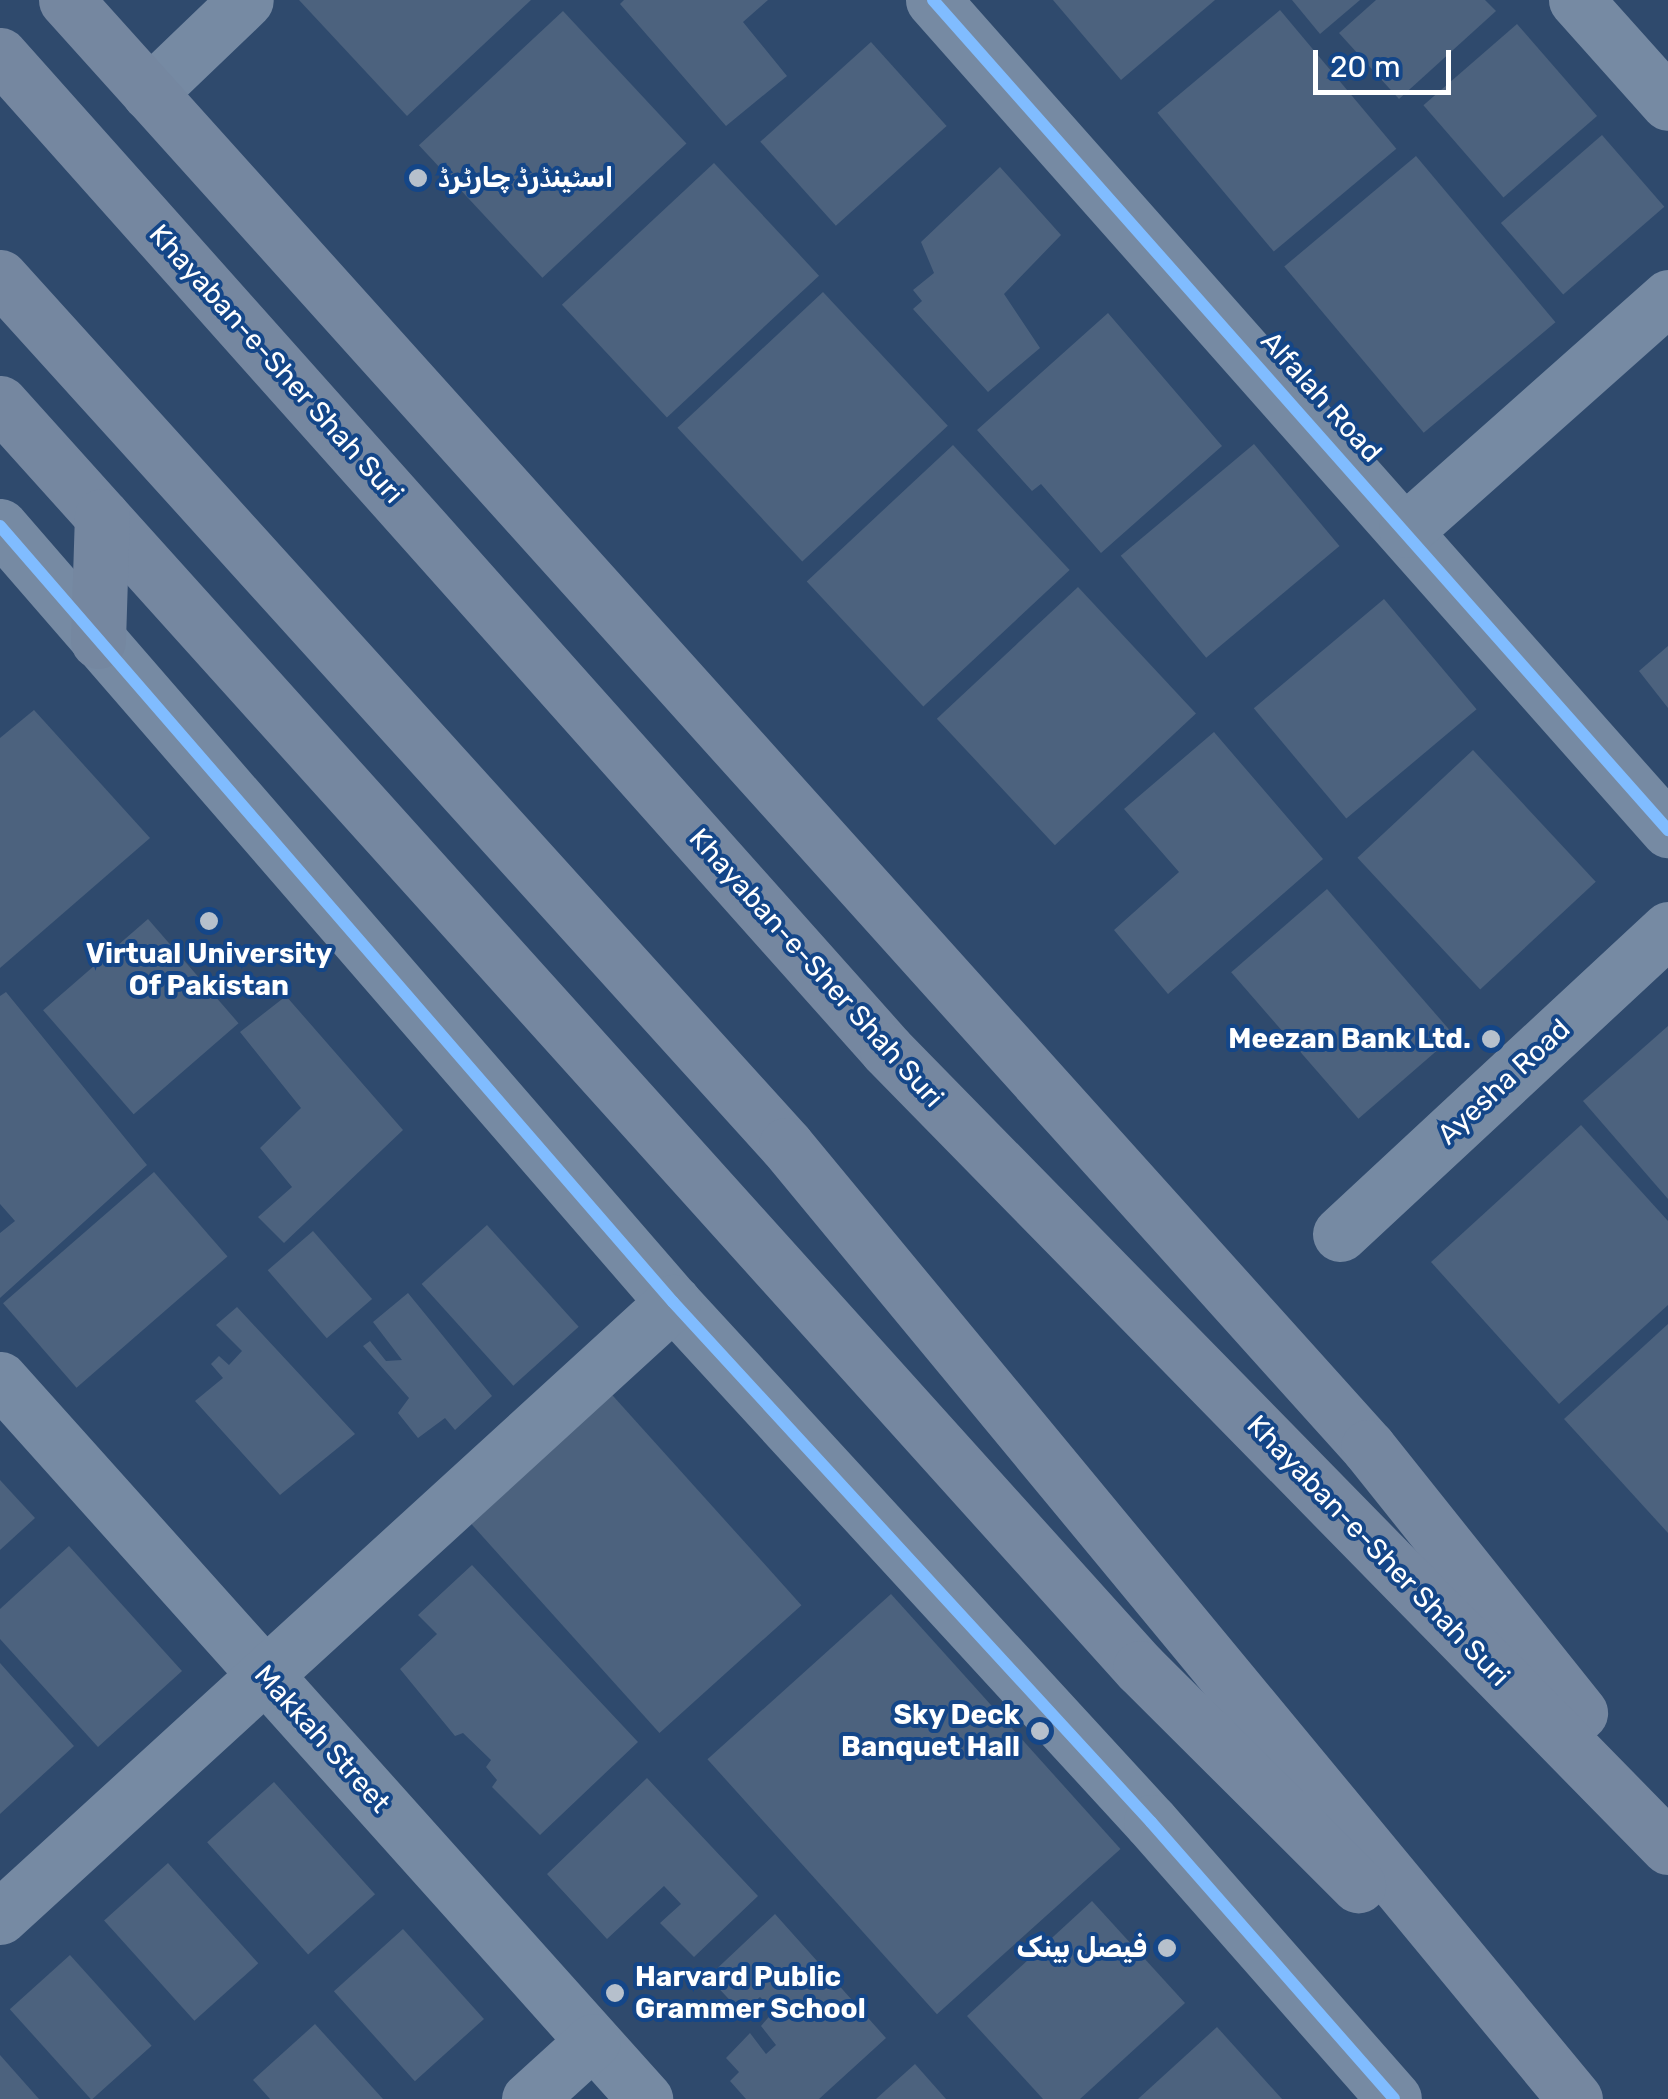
<!DOCTYPE html>
<html>
<head>
<meta charset="utf-8">
<style>
	body { margin:0 }
	#map { position:relative; width:1668px; height:2099px; overflow:hidden; background:#2f4a6d; font-family:Rubik,"Noto Naskh Arabic",sans-serif }
	div>[style] { position:absolute }
	.building>* { inset:0; background:#4c627e; transform-origin:0 0 }
	.minor>* { height:55px; margin:-27.5px; padding:0 27.5px; transform-origin:27.5px; border-radius:27.5px; background:#768aa3 }
	.major>* { height:55px; margin:-27.5px; padding:0 27.5px; transform-origin:27.5px; border-radius:27.5px; background:#7587a0 }
	.cycleway>* { height:12px; margin:-6px; padding:0 6px; transform-origin:6px; border-radius:6px; background:#80bcff }
	.dots>* { width:28px; height:28px; translate:-50% -50%; box-sizing:border-box; border:5px solid #144688; border-radius:50% }
	span { translate:-50% -50%; white-space:nowrap; text-align:center; line-height:1.15; -webkit-text-stroke:8px #144688; paint-order:stroke }
	.poi-label { font-size:28px; color:#fff; font-weight:700 }
	.left { translate:0 -50%; text-align:left }
	.right { translate:-100% -50%; text-align:right }
	.street-label { font-size:28px; color:#fff }
	.scale { position:absolute; left:1313px; top:50px; width:138px; height:45px; box-sizing:border-box; border:5px solid #fff; border-top:0; padding-left:12px; font-size:30px; line-height:35px; white-space:nowrap; color:#fff; -webkit-text-stroke:8px #144688; paint-order:stroke }
</style>
</head>
<body>
<div id="map">
	<div class="building">
		<i style="clip-path:polygon(299px 0,531px 0,407px 116px)"></i>
		<i style="clip-path:polygon(624px 0,768px 0,743px 22px,787px 76px,726px 126px,620px 4px)"></i>
		<i style="clip-path:polygon(1053px 0,1215px 0,1121px 80px)"></i>
		<i style="clip-path:polygon(1292px 0,1360px 0,1320px 34px)"></i>
		<i style="clip-path:polygon(1376px 0,1485px 0,1496px 11px,1399px 99px,1339px 33px)"></i>
		<i style="left:1280px;top:10px;width:181px;height:160px;rotate:50deg"></i>
		<i style="left:563px;top:11px;width:181px;height:197px;rotate:47deg"></i>
		<i style="left:1517px;top:24px;width:122px;height:124px;rotate:49deg"></i>
		<i style="left:871px;top:42px;width:113px;height:149px;rotate:48deg"></i>
		<i style="left:1602px;top:135px;width:95px;height:134px;rotate:49deg"></i>
		<i style="left:1416px;top:156px;width:217px;height:172px;rotate:50deg"></i>
		<i style="left:714px;top:163px;width:154px;height:208px;rotate:47deg"></i>
		<i style="clip-path:polygon(1000px 167px,1061px 235px,1004px 294px,1040px 348px,988px 392px,913px 309px,922px 301px,913px 290px,934px 273px,921px 242px)"></i>
		<i style="left:823px;top:292px;width:183px;height:199px;rotate:47deg"></i>
		<i style="clip-path:polygon(1108px 313px,1222px 446px,1101px 553px,1041px 484px,1032px 491px,977px 430px)"></i>
		<i style="left:1254px;top:444px;width:133px;height:174px;rotate:50deg"></i>
		<i style="left:953px;top:445px;width:171px;height:200px;rotate:47deg"></i>
		<i style="left:1078px;top:587px;width:173px;height:193px;rotate:47deg"></i>
		<i style="left:1384px;top:599px;width:144px;height:170px;rotate:50deg"></i>
		<i style="clip-path:polygon(1668px 646px,1668px 708px,1639px 671px)"></i>
		<i style="clip-path:polygon(34px 710px,150px 838px,0 968px,0 738px)"></i>
		<i style="clip-path:polygon(1214px 732px,1323px 859px,1168px 994px,1114px 930px,1179px 872px,1124px 809px)"></i>
		<i style="left:1473px;top:750px;width:180px;height:158px;rotate:47deg"></i>
		<i style="left:1327px;top:889px;width:194px;height:127px;rotate:49deg"></i>
		<i style="left:148px;top:919px;width:138px;height:139px;rotate:49deg"></i>
		<i style="clip-path:polygon(6px 992px,147px 1165px,0 1298px,0 1233px,15px 1221px,0 1204px,0 996px)"></i>
		<i style="clip-path:polygon(286px 996px,403px 1130px,284px 1243px,258px 1217px,292px 1187px,260px 1148px,301px 1108px,240px 1032px)"></i>
		<i style="clip-path:polygon(1668px 1026px,1668px 1199px,1583px 1101px)"></i>
		<i style="clip-path:polygon(1581px 1125px,1668px 1221px,1668px 1305px,1559px 1404px,1431px 1262px)"></i>
		<i style="left:154px;top:1172px;width:112px;height:200px;rotate:49deg"></i>
		<i style="left:487px;top:1225px;width:137px;height:88px;rotate:48deg"></i>
		<i style="left:313px;top:1231px;width:90px;height:60px;rotate:49deg"></i>
		<i style="clip-path:polygon(408px 1293px,492px 1396px,455px 1430px,445px 1418px,418px 1438px,398px 1413px,409px 1398px,363px 1346px,370px 1341px,386px 1361px,402px 1360px,373px 1322px)"></i>
		<i style="clip-path:polygon(237px 1307px,355px 1434px,280px 1495px,195px 1401px,223px 1378px,211px 1364px,219px 1356px,229px 1365px,242px 1351px,216px 1325px)"></i>
		<i style="clip-path:polygon(1668px 1324px,1668px 1533px,1564px 1419px)"></i>
		<i style="left:596px;top:1377px;width:307px;height:191px;rotate:48deg"></i>
		<i style="clip-path:polygon(0 1480px,35px 1518px,0 1550px)"></i>
		<i style="clip-path:polygon(69px 1546px,182px 1671px,98px 1747px,0 1639px,0 1609px)"></i>
		<i style="clip-path:polygon(472px 1565px,638px 1742px,540px 1835px,492px 1787px,497px 1780px,486px 1767px,491px 1760px,463px 1733px,455px 1736px,400px 1669px,437px 1634px,418px 1615px)"></i>
		<i style="left:891px;top:1594px;width:343px;height:247px;rotate:48deg"></i>
		<i style="clip-path:polygon(0 1663px,74px 1746px,0 1814px)"></i>
		<i style="clip-path:polygon(647px 1778px,758px 1896px,694px 1957px,660px 1923px,681px 1904px,664px 1886px,607px 1939px,547px 1874px)"></i>
		<i style="left:274px;top:1782px;width:151px;height:90px;rotate:48deg"></i>
		<i style="left:168px;top:1863px;width:135px;height:86px;rotate:48deg"></i>
		<i style="clip-path:polygon(1092px 1901px,1185px 2003px,1080px 2099px,1043px 2099px,967px 2016px)"></i>
		<i style="clip-path:polygon(775px 1914px,886px 2038px,819px 2099px,746px 2099px,730px 2081px,739px 2072px,726px 2058px,750px 2033px,766px 2054px,776px 2045px,761px 2026px,774px 2011px,760px 1997px,742px 2013px,708px 1977px)"></i>
		<i style="left:403px;top:1929px;width:121px;height:93px;rotate:48deg"></i>
		<i style="left:70px;top:1955px;width:122px;height:81px;rotate:48deg"></i>
		<i style="clip-path:polygon(315px 2024px,383px 2099px,270px 2099px,253px 2080px)"></i>
		<i style="clip-path:polygon(1217px 2027px,1282px 2099px,1138px 2099px)"></i>
		<i style="clip-path:polygon(0 2055px,39px 2099px,0 2099px)"></i>
		<i style="clip-path:polygon(915px 2064px,946px 2099px,876px 2099px)"></i>
	</div>
	<div class="minor">
		<i style="left:933px;top:0;width:1109px;rotate:48.47deg"></i>
		<i style="left:1576px;top:0;width:138px;rotate:48.2deg"></i>
		<i style="left:149px;top:93px;width:134px;rotate:-43.8deg"></i>
		<i style="left:0;top:526px;width:1027px;rotate:49.07deg"></i>
		<i style="left:673px;top:1302px;width:706px;rotate:47.41deg"></i>
		<i style="left:1151px;top:1822px;width:368px;rotate:48.7deg"></i>
		<i style="left:1406px;top:530px;width:351px;rotate:-41.6deg"></i>
		<i style="left:1340px;top:1234px;width:448px;rotate:-42.9deg"></i>
		<i style="left:0;top:1379px;width:967px;rotate:48.14deg"></i>
		<i style="left:0;top:1917px;width:912px;rotate:-42.42deg"></i>
		<i style="left:529px;top:2099px;width:86px;rotate:-42.2deg"></i>
	</div>
	<div class="major">
		<i style="left:66px;top:0;width:1947px;rotate:48.02deg"></i>
		<i style="left:1368px;top:1447px;width:340px;rotate:51.4deg"></i>
		<i style="left:0;top:55px;width:1333px;rotate:48.28deg"></i>
		<i style="left:887px;top:1050px;width:1116px;rotate:45.58deg"></i>
		<i style="left:0;top:277px;width:1171px;rotate:47.84deg"></i>
		<i style="left:786px;top:1145px;width:1238px;rotate:50.41deg"></i>
		<i style="left:0;top:403px;width:1703px;rotate:47.98deg"></i>
		<i style="left:1140px;top:1668px;width:308px;rotate:44.9deg"></i>
		<i style="left:98px;top:641px;width:125px;rotate:-88.2deg"></i>
	</div>
	<div class="cycleway">
		<i style="left:933px;top:0;width:1109px;rotate:48.47deg"></i>
		<i style="left:0;top:526px;width:1027px;rotate:49.07deg"></i>
		<i style="left:673px;top:1302px;width:706px;rotate:47.41deg"></i>
		<i style="left:1151px;top:1822px;width:368px;rotate:48.7deg"></i>
	</div>
	<div class="dots">
		<i style="left:418px;top:178px;background:#b6c0cc"></i>
		<i style="left:209px;top:921px;background:#b6c0cc"></i>
		<i style="left:1491px;top:1039px;background:#b6c0cc"></i>
		<i style="left:1040px;top:1731px;background:#b6c0cc"></i>
		<i style="left:1167px;top:1948px;background:#b6c0cc"></i>
		<i style="left:615px;top:1993px;background:#b6c0cc"></i>
	</div>
	<div class="poi-label">
		<span class="left" style="left:438px;top:178px">اسٹینڈرڈ چارٹرڈ</span>
		<span style="left:209px;top:970px">Virtual University<br>Of Pakistan</span>
		<span class="right" style="left:1471px;top:1039px">Meezan Bank Ltd.</span>
		<span class="right" style="left:1020px;top:1731px">Sky Deck<br>Banquet Hall</span>
		<span class="right" style="left:1147px;top:1948px">فیصل بینک</span>
		<span class="left" style="left:635px;top:1993px">Harvard Public<br>Grammer School</span>
	</div>
	<div class="street-label">
		<span style="left:276px;top:364px;rotate:48deg">Khayaban-e-Sher Shah Suri</span>
		<span style="left:1321px;top:397px;rotate:48deg">Alfalah Road</span>
		<span style="left:816px;top:968px;rotate:48deg">Khayaban-e-Sher Shah Suri</span>
		<span style="left:1504px;top:1082px;rotate:-43deg">Ayesha Road</span>
		<span style="left:1378px;top:1551px;rotate:46deg">Khayaban-e-Sher Shah Suri</span>
		<span style="left:322px;top:1739px;rotate:48deg">Makkah Street</span>
	</div>
	<div class="scale">20 m</div>
</div>
</body>
</html>
